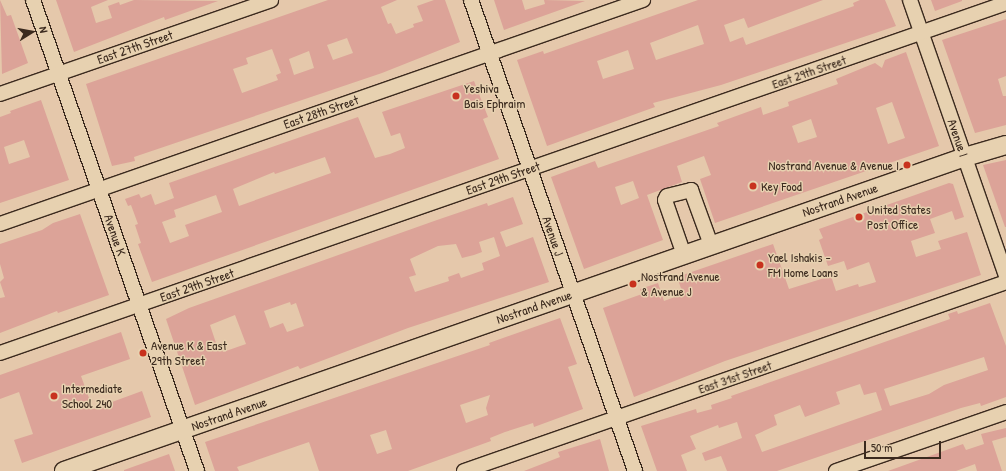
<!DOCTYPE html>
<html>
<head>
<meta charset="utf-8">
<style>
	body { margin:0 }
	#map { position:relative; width:1006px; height:471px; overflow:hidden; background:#e5c8ab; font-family:"Patrick Hand",sans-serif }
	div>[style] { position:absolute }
	.building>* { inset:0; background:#dca398 }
	.roads { filter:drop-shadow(1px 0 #3b2a1e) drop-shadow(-1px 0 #3b2a1e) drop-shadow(0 1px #3b2a1e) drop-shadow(0 -1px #3b2a1e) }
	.minor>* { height:14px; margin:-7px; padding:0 7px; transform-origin:7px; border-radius:7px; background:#e7d1b0 }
	.major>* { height:18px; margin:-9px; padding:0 9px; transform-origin:9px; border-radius:9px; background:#e7d1b0 }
	.dots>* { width:11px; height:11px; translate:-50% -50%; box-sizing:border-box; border:2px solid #e7d1b0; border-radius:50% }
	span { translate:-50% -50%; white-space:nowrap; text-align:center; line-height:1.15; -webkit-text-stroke:3px #e7d1b0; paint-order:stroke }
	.street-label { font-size:13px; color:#3b2a1e }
	.poi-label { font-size:13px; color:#3b2a1e }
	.left { translate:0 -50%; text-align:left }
	.right { translate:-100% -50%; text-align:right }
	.north { position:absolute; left:12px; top:12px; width:40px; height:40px; -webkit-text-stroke:3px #e7d1b0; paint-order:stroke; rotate:79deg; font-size:11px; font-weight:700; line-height:16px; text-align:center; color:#3b2a1e }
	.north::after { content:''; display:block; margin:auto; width:14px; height:18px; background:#3b2a1e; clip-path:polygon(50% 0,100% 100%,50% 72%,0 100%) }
	.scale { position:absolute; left:864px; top:441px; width:77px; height:18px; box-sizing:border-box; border:2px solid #3b2a1e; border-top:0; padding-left:5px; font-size:12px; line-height:14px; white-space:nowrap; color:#3b2a1e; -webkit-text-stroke:3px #e7d1b0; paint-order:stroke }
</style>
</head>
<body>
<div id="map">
	<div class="building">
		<i style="clip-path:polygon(0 0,7px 16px,11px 15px,28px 63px,2px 74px)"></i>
		<i style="clip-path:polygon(56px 0,108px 0,91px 7px,96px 23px,112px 18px,108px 6px,119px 2px,120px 5px,134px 0,218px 1px,165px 20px,164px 17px,74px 52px)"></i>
		<i style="clip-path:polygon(evenodd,328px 0,397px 0,381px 7px,388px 24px,391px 23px,396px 34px,414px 27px,413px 24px,423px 21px,417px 6px,434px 0,445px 0,460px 42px,382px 73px,134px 157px,135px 161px,112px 166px,86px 84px,328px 0,347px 38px,353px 53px,333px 60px,327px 45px,347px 38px,328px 0,272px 49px,281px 73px,276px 75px,278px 80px,242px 93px,233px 69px,248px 64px,246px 58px,272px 49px,328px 0,309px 51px,314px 68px,294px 75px,289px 59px,309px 51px)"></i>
		<i style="clip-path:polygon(494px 0,522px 0,525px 10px,545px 4px,544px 0,585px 1px,504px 30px)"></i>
		<i style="clip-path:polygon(evenodd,698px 0,823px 0,748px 28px,744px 18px,724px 25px,730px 42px,743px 37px,746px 45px,854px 6px,853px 3px,860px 0,885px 0,896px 26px,721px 85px,653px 103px,655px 107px,547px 146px,517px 60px,543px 51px,544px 54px,698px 0,698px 25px,704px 44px,656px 60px,650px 43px,698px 25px,698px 0,628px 50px,634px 69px,603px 79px,597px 61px,628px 50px)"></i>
		<i style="clip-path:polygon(931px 0,962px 0,962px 1px,935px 11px)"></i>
		<i style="clip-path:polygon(1006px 19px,1006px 76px,998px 79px,1003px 96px,1006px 96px,1006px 125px,975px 133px,942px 40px)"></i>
		<i style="clip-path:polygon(evenodd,906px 52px,939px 146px,715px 223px,700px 179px,711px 175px,704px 156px,677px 166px,682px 182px,647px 195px,663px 240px,584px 269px,551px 177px,595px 161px,598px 168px,719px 126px,717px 123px,761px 107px,763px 115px,789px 106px,788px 102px,838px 84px,836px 79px,875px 63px,882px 68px,885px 60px,906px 52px,892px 102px,905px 138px,888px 144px,876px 108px,892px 102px,906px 52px,811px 119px,817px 137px,798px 143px,792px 126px,811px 119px,906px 52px,633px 181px,639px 198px,621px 205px,615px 187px,633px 181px)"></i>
		<i style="clip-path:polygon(evenodd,474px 81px,488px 117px,483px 119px,499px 159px,152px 282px,138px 244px,141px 243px,135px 225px,138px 224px,131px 205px,128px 206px,125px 199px,139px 194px,141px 198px,151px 194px,155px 205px,174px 198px,169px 183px,358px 117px,375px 158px,390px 154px,405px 148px,400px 133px,391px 136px,382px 112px,474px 81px,325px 157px,331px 173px,239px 206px,233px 189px,274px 172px,275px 174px,325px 157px,474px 81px,216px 195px,222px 212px,185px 225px,189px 236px,170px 243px,162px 222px,176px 217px,174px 210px,216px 195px)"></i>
		<i style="clip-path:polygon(evenodd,41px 100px,69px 180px,0 203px,0 117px,11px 113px,10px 111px,41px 100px,24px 140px,30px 157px,9px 164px,4px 147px,24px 140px)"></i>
		<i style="clip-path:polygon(1006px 160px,1006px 227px,1005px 227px,983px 165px)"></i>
		<i style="clip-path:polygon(949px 183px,953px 184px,964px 217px,955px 220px,952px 211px,930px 219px,935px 233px,911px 241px,916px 257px,941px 249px,938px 241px,967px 232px,981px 275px,725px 361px,634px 397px,603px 308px,642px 294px,640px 289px,658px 283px,664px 301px,683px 294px,677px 277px,773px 244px,789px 289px,831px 276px,836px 291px,858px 284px,859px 287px,876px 282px,869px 262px,847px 270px,844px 261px,828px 266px,819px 240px,823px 238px,819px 229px)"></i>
		<i style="clip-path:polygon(evenodd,513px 197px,523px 224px,500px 232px,506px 247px,533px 237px,549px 282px,408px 328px,300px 369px,298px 366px,195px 405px,166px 319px,189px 308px,437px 220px,487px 203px,488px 206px,513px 197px,494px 237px,500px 256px,482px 263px,484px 270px,461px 278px,459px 273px,448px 277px,449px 281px,415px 292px,409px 277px,416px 275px,410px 259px,438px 246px,456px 244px,462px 258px,474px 255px,482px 252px,479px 242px,494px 237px,513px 197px,290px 302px,291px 305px,296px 303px,304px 326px,287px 332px,283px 323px,270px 328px,264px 311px,290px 302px,513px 197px,235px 315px,246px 344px,223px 352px,220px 344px,217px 346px,210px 325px,235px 315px)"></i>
		<i style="clip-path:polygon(80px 214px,109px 295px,58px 313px,57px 311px,0 333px,0 298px,5px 297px,0 282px,4px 278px,0 264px,0 244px,42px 230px,53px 223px)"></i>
		<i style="clip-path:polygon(evenodd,990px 303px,1006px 346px,1006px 397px,981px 406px,980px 403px,961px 408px,777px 471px,727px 471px,721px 456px,705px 461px,702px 453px,742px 438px,737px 422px,719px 428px,718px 425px,690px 436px,696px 449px,681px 455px,687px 471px,657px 471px,641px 426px,696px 409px,697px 413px,712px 409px,711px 405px,732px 398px,731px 396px,950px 319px,948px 314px,957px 311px,958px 314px,990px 303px,984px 357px,988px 370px,944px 385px,929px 394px,890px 406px,884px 389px,984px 357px,990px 303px,860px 384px,864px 395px,876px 392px,882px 410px,762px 452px,755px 435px,777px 425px,774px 415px,800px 405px,805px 417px,840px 404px,836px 392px,860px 384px)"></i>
		<i style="clip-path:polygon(evenodd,560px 318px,577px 364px,568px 367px,583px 409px,534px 427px,533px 423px,505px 432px,490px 438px,491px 441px,408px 471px,319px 471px,309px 442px,237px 467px,239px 471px,215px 471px,205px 442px,490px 345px,489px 343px,560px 318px,490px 395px,486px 408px,488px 415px,466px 423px,460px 405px,490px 395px,560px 318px,386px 430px,392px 449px,377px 454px,370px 435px,386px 430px)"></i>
		<i style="clip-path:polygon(121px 332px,130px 359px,81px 376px,93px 409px,142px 391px,151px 417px,22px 463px,14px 440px,33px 434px,19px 392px,0 399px,0 375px)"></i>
		<i style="clip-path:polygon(1006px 428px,1006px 437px,992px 441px,1002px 471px,977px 471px,975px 464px,956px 471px,888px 471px,963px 444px,966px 450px,984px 444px,981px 434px)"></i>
		<i style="clip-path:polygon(600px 439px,609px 471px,524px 471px,560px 457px,558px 452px)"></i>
		<i style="clip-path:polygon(169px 454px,175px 471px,124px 471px,124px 470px)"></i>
	</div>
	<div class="roads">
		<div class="minor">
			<i style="left:33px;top:0;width:499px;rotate:70.8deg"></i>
			<i style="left:471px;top:0;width:499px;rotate:70.8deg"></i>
			<i style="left:910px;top:0;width:292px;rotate:70.8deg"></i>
			<i style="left:0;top:94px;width:287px;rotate:-19.1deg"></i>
			<i style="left:0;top:224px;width:681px;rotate:-19.21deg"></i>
			<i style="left:684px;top:255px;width:58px;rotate:-109.1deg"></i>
			<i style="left:665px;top:200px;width:4px;rotate:-63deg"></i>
			<i style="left:667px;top:196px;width:25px;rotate:-14deg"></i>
			<i style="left:691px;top:190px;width:59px;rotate:70deg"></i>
			<i style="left:0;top:353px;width:1065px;rotate:-19.18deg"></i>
			<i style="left:464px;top:471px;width:574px;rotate:-19.22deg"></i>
			<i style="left:836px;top:471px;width:180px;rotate:-19.1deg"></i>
		</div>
		<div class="major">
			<i style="left:64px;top:471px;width:954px;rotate:-19.21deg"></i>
			<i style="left:965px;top:157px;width:43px;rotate:-16.3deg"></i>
		</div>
	</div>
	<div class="dots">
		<i style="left:456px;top:96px;background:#c8321e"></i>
		<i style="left:907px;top:165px;background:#c8321e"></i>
		<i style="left:753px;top:186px;background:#c8321e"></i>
		<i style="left:859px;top:217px;background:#c8321e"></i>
		<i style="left:760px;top:265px;background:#c8321e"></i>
		<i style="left:633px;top:284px;background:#c8321e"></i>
		<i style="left:143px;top:353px;background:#c8321e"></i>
		<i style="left:54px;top:396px;background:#c8321e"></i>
	</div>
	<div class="street-label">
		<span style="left:135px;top:47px;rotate:-19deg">East 27th Street</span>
		<span style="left:809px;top:72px;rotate:-19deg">East 29th Street</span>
		<span style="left:321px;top:112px;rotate:-19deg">East 28th Street</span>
		<span style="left:958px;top:138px;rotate:71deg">Avenue I</span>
		<span style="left:503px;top:178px;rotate:-19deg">East 29th Street</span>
		<span style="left:840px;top:200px;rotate:-19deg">Nostrand Avenue</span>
		<span style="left:115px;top:235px;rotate:71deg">Avenue K</span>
		<span style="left:553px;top:236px;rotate:71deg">Avenue J</span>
		<span style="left:197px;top:285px;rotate:-19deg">East 29th Street</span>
		<span style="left:534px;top:307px;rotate:-19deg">Nostrand Avenue</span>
		<span style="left:735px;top:377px;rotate:-19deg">East 31st Street</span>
		<span style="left:229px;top:414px;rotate:-19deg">Nostrand Avenue</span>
	</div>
	<div class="poi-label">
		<span class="left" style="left:464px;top:96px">Yeshiva<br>Bais Ephraim</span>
		<span class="right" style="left:899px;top:165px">Nostrand Avenue &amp; Avenue I</span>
		<span class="left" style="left:761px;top:186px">Key Food</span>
		<span class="left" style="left:867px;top:217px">United States<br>Post Office</span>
		<span class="left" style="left:768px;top:265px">Yael Ishakis -<br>FM Home Loans</span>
		<span class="left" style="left:641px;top:284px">Nostrand Avenue<br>&amp; Avenue J</span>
		<span class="left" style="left:151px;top:353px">Avenue K &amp; East<br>29th Street</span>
		<span class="left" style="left:62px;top:396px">Intermediate<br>School 240</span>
	</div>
	<div class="north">N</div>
	<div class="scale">50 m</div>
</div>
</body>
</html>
